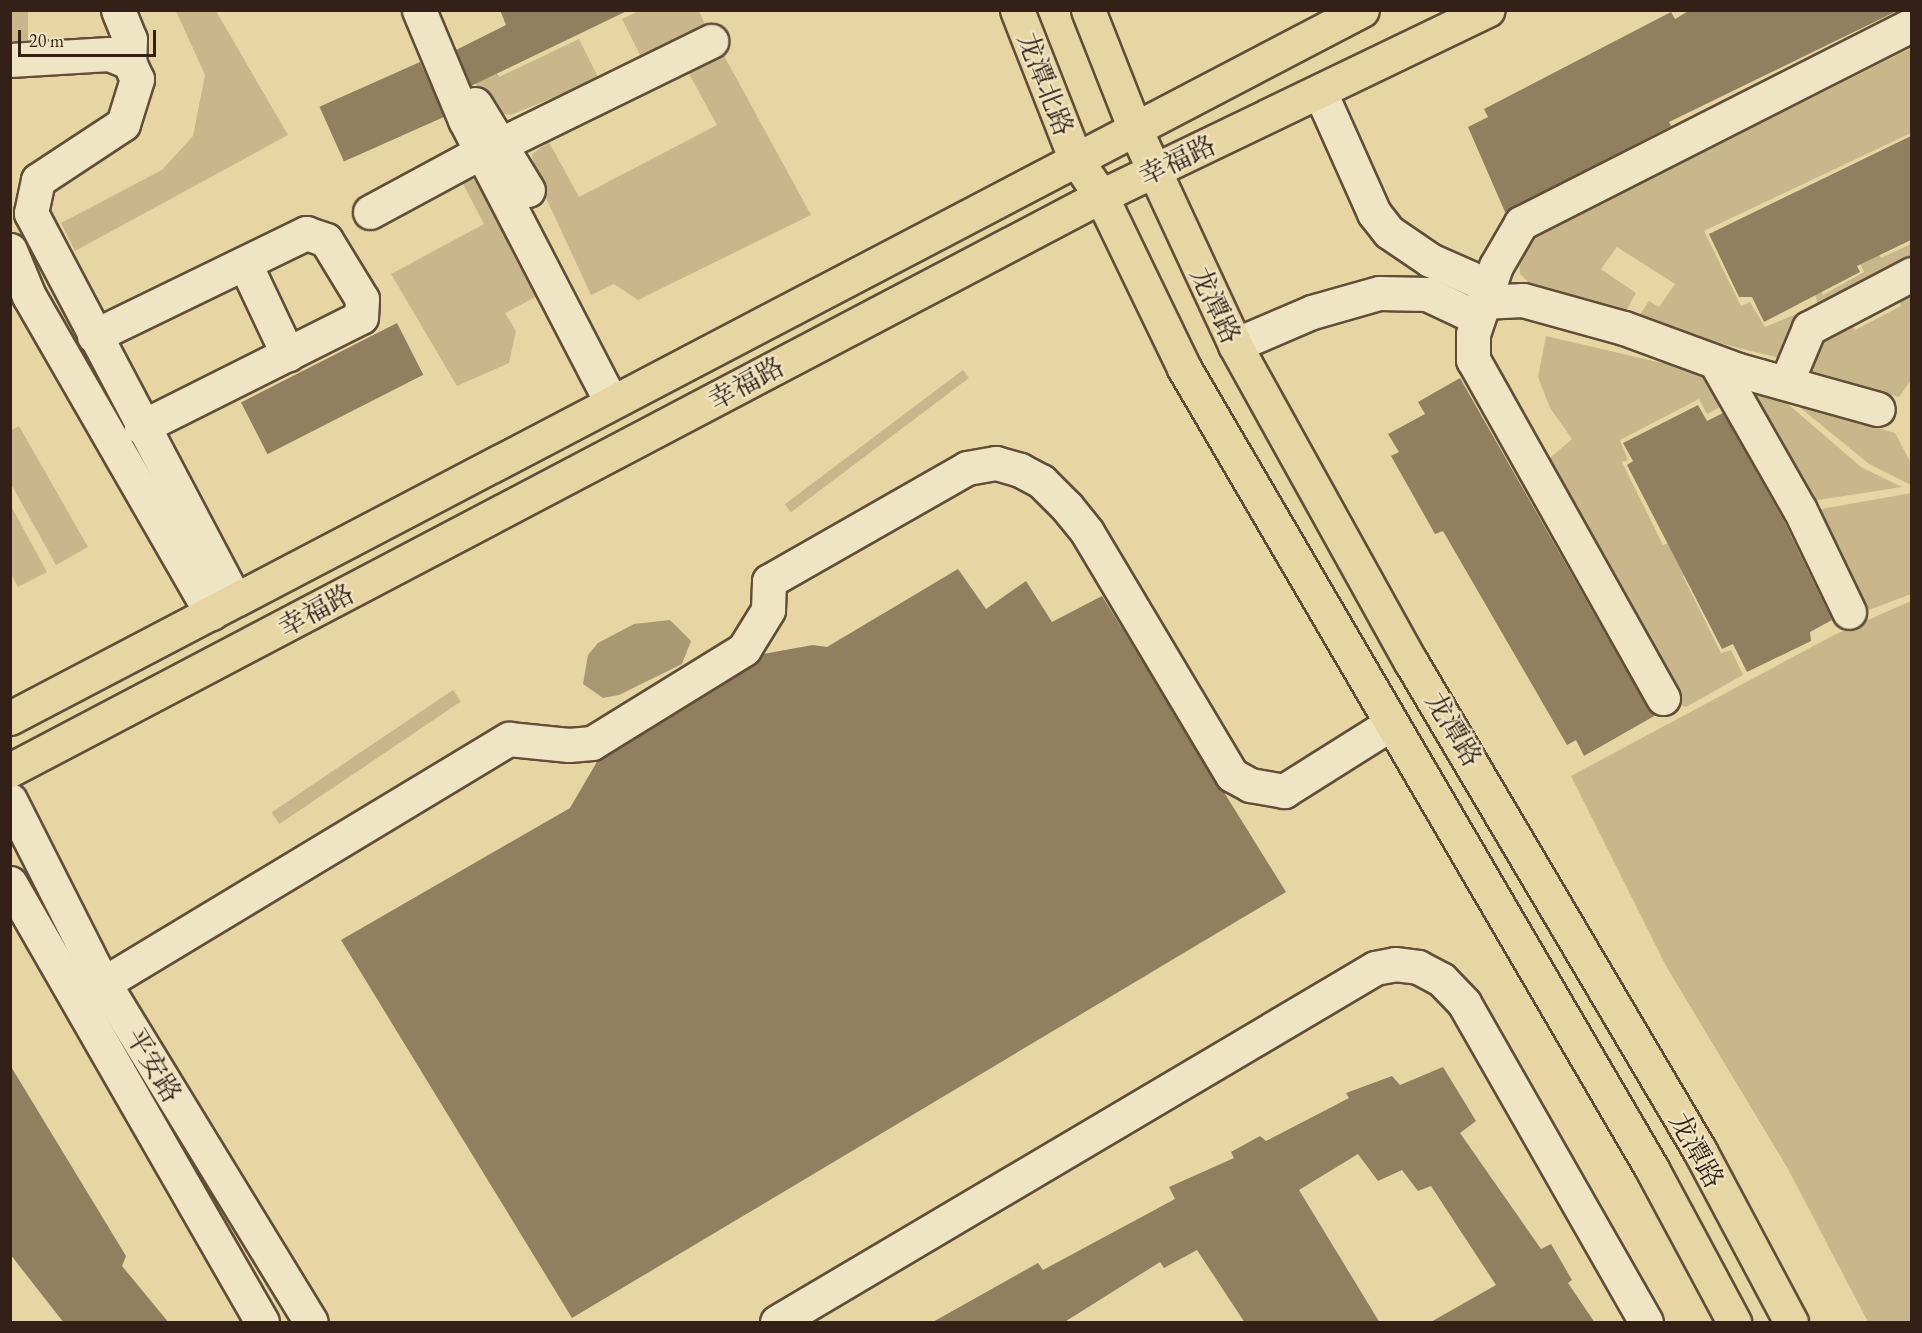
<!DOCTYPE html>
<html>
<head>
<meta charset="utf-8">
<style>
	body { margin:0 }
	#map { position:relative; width:1922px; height:1333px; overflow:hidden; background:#e7d6a3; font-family:"EB Garamond","Noto Serif SC",serif }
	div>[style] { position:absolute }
	.green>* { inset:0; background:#c9b78b; transform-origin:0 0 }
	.water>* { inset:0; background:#aa9873 }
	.building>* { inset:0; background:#917f5f; transform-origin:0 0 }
	.roads { filter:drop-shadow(2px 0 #614e39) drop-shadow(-2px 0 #614e39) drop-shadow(0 2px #614e39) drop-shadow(0 -2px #614e39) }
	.minor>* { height:33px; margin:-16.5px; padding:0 16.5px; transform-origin:16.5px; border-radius:16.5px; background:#efe4c3 }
	.major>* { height:33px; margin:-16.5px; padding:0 16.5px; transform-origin:16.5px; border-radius:16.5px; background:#e7d6a3 }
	span { translate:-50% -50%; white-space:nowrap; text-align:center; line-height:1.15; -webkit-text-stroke:4.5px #efe4c3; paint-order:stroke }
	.street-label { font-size:27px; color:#342016 }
	.frame { position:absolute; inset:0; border:12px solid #342016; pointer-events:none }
	.scale { position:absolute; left:18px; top:30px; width:138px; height:27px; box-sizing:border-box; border:3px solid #342016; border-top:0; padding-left:8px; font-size:18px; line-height:21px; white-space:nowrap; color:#342016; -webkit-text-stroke:4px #efe4c3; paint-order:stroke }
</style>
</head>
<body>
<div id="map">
	<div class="green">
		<i style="left:10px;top:11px;width:18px;height:30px"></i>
		<i style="clip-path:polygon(176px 11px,216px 11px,288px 135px,75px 251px,61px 223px,162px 170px,193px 136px,205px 75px)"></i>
		<i style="clip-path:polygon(639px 11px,699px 11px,705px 24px,640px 55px,622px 19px)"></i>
		<i style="clip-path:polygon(579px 39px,599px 79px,511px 115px,498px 113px,479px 92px,475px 81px,486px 52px,499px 77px)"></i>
		<i style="clip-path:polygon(1911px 48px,1911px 133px,1704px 231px,1741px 306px,1750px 302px,1765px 327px,1806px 310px,1794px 342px,1779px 358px,1635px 322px,1649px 301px,1659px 307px,1675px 284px,1617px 247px,1601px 269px,1636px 293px,1622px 318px,1537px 290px,1520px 274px,1519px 253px,1540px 234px)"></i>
		<i style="clip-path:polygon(722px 52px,811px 215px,638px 300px,614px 284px,591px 295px,534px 172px,532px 154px,549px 142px,579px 197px,717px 125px,687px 70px)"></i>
		<i style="clip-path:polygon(480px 178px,547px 291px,505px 313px,516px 331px,509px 363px,457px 386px,391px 274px,484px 224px,462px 182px)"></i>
		<i style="clip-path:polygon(1869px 234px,1881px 258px,1911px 244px,1911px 269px,1818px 305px,1814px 291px,1819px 288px,1823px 295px,1864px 272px,1849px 241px)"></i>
		<i style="clip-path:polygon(1911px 283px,1911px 380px,1899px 397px,1806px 369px,1805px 356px,1846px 314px,1855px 330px,1901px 306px,1895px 290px)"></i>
		<i style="clip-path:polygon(1546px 336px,1662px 363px,1666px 355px,1712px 380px,1730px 402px,1707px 414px,1699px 399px,1620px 440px,1628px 460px,1622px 462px,1663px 545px,1674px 541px,1690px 573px,1683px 576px,1721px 653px,1731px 650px,1743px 675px,1686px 707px,1674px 703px,1544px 463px,1572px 439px,1550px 408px,1538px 377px)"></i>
		<i style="left:963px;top:370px;width:10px;height:223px;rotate:53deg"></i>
		<i style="clip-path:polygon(1749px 394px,1781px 398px,1861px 467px,1902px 487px,1805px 502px)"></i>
		<i style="clip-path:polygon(1792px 401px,1895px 433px,1911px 463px,1911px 485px,1869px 464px)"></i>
		<i style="clip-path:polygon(19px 426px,88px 547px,56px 565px,11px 484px,11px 430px)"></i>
		<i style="clip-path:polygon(1911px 493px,1911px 594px,1861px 613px,1816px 510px)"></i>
		<i style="clip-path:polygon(11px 506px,47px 572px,18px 587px,11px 574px)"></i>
		<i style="clip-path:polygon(1911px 601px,1911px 1322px,1868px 1322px,1788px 1169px,1666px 966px,1571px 776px,1834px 635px)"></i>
		<i style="left:453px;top:690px;width:14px;height:219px;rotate:56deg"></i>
	</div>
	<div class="water">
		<i style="clip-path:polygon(670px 620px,691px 641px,682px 664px,619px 695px,603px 698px,583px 684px,588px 655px,598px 643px,634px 624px)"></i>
	</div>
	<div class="building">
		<i style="clip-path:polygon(500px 10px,629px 10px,471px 86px,456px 50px,506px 25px)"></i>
		<i style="clip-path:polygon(1690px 10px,1899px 10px,1669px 122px,1671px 126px,1505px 212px,1468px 127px,1488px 117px,1484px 109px,1671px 12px,1675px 19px)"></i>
		<i style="left:420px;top:62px;width:60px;height:110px;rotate:66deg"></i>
		<i style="clip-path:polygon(1911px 136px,1911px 240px,1857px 266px,1860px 272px,1764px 322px,1752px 297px,1739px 297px,1709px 234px)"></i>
		<i style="left:397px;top:323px;width:58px;height:175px;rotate:63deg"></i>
		<i style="clip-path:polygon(1460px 378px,1647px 707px,1656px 715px,1584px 756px,1576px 740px,1567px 745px,1443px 531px,1435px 534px,1391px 456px,1399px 452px,1388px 434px,1425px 414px,1418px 402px)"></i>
		<i style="clip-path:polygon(1698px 405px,1707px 421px,1723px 413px,1783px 519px,1832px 620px,1810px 632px,1811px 641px,1747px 672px,1733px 644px,1722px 649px,1627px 465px,1633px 461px,1623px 443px)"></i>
		<i style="clip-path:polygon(958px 569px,986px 609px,1026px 581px,1052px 622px,1102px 596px,1286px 892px,572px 1318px,341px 940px,570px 808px,598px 760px,754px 665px,763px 654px,813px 645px,827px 647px)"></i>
		<i style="clip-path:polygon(10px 1065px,126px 1256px,122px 1266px,169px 1323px,64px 1323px,10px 1254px)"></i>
		<i style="clip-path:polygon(1443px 1067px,1476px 1121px,1460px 1133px,1541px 1249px,1551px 1244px,1572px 1280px,1568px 1283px,1595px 1323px,1429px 1323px,1496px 1285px,1431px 1186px,1418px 1191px,1402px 1170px,1378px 1181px,1358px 1154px,1299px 1190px,1380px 1323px,1245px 1323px,1197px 1250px,1164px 1268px,1160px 1262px,1063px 1323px,931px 1323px,1038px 1263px,1043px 1270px,1175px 1199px,1169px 1187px,1234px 1158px,1231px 1152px,1260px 1136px,1266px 1141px,1349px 1098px,1346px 1093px,1392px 1076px,1400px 1085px)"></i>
	</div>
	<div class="roads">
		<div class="minor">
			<i style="left:118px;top:10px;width:31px;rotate:68deg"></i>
			<i style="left:130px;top:39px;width:23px;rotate:92deg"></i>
			<i style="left:419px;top:10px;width:119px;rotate:67.3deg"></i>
			<i style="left:465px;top:120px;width:318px;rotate:62.6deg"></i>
			<i style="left:10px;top:60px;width:99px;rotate:-3.5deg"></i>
			<i style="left:109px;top:54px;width:22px;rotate:22deg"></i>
			<i style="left:129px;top:62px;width:19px;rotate:65deg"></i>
			<i style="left:137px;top:79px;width:47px;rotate:107.3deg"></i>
			<i style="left:123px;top:124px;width:102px;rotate:146.6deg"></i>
			<i style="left:38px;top:180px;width:34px;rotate:102deg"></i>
			<i style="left:31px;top:213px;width:437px;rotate:62.2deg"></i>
			<i style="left:1320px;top:92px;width:133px;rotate:65.9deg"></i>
			<i style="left:1374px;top:213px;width:24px;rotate:52deg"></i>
			<i style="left:1389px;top:232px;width:50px;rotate:34.3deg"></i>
			<i style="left:1430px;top:260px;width:64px;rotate:23.8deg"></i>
			<i style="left:475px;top:104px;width:101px;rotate:58.4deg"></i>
			<i style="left:503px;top:143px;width:232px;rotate:-26.1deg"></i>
			<i style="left:370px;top:212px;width:126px;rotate:-28.4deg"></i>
			<i style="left:10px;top:250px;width:50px;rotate:67.6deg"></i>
			<i style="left:29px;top:296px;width:366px;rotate:60.1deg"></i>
			<i style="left:246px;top:266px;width:98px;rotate:64.7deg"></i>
			<i style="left:1483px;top:302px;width:40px;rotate:-2.9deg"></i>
			<i style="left:1523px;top:300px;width:105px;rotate:15.5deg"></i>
			<i style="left:1624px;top:328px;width:121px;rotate:20.2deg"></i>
			<i style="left:1738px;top:370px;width:145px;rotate:15.6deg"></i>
			<i style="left:94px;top:336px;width:236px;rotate:-25.9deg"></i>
			<i style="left:306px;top:233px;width:21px;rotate:19deg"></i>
			<i style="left:326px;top:240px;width:69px;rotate:58.6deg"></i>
			<i style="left:362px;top:299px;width:18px;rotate:93deg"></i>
			<i style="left:361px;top:317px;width:246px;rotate:153.4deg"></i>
			<i style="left:1235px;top:345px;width:84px;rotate:-23.2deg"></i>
			<i style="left:1312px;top:312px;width:70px;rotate:-15.8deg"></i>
			<i style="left:1379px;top:293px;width:48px;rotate:1.2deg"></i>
			<i style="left:1427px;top:294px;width:56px;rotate:25.2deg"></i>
			<i style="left:1716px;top:363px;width:169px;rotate:60.3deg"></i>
			<i style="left:1800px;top:510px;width:113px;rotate:64.3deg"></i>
			<i style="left:1786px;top:383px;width:60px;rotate:-67.3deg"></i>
			<i style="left:1809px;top:328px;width:116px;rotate:-27.7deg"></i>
			<i style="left:1663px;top:698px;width:388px;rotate:-119.3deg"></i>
			<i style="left:1473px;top:360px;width:26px;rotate:-90deg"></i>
			<i style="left:1473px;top:334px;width:72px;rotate:-71.3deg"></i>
			<i style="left:1496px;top:266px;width:50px;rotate:-59.8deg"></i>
			<i style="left:1521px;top:223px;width:438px;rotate:-26.9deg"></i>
			<i style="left:10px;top:800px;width:191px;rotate:63.2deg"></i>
			<i style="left:96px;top:970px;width:412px;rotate:58.6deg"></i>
			<i style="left:10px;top:883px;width:506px;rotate:60.14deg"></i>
			<i style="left:104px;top:983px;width:473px;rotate:-31.1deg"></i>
			<i style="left:509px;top:739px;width:60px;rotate:5.7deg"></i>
			<i style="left:569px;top:745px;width:23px;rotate:-5deg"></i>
			<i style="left:592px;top:743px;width:179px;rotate:-31.7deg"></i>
			<i style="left:744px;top:649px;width:46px;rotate:-58.4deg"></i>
			<i style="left:768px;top:610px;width:29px;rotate:-88deg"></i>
			<i style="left:769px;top:581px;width:228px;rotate:-29.7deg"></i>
			<i style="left:967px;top:468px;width:29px;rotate:-10deg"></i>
			<i style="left:996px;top:463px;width:25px;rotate:16deg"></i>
			<i style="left:1020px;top:470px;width:24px;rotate:28deg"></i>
			<i style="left:1041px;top:481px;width:37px;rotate:45deg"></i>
			<i style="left:1067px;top:507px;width:32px;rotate:51deg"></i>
			<i style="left:1087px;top:532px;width:283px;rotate:59.2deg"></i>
			<i style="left:1232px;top:775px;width:21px;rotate:29deg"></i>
			<i style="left:1250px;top:785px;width:35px;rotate:10deg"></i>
			<i style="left:1284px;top:791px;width:124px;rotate:-32.2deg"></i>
			<i style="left:777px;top:1322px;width:695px;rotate:-30.62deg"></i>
			<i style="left:1375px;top:968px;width:20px;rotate:-11deg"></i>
			<i style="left:1395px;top:964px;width:23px;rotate:7deg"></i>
			<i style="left:1418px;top:967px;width:27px;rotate:28deg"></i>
			<i style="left:1442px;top:980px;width:32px;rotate:46deg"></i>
			<i style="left:1464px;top:1003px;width:367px;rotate:60.3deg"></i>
		</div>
		<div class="major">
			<i style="left:1017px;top:10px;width:159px;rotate:68.6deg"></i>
			<i style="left:1075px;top:158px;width:46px;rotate:55.6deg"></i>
			<i style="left:1101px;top:196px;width:191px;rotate:64.2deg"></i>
			<i style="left:1184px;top:368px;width:928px;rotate:59.7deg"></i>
			<i style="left:1652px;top:1169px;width:174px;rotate:61.8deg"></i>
			<i style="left:1088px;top:10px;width:126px;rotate:68.5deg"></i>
			<i style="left:1134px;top:127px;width:240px;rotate:65.1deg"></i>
			<i style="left:1235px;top:345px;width:363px;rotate:61deg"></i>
			<i style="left:1411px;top:662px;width:568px;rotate:59.42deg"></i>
			<i style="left:1700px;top:1151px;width:194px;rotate:62deg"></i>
			<i style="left:10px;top:718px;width:1526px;rotate:-27.64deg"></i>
			<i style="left:10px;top:770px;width:1233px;rotate:-27.75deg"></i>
			<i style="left:1101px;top:196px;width:429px;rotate:-25.7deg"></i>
		</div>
	</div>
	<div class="street-label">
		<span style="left:1046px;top:84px;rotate:69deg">龙潭北路</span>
		<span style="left:1177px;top:160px;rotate:-25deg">幸福路</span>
		<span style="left:1216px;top:305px;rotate:65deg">龙潭路</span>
		<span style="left:746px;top:383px;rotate:-28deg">幸福路</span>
		<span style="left:316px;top:610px;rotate:-28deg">幸福路</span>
		<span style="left:1454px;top:729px;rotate:59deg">龙潭路</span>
		<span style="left:154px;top:1065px;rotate:59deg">平安路</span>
		<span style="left:1697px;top:1150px;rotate:61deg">龙潭路</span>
	</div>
	<div class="frame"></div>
	<div class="scale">20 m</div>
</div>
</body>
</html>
